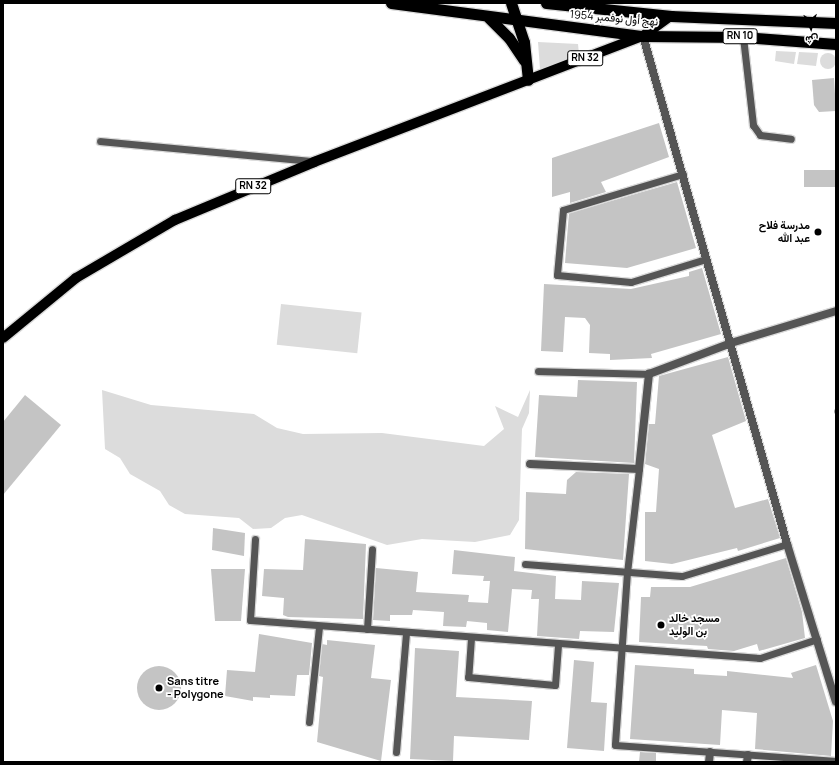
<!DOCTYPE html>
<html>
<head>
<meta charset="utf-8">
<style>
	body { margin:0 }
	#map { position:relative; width:839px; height:765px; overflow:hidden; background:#fff; font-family:Manrope,Vazirmatn,sans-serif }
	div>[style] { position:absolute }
	.green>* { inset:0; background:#dcdcdc; transform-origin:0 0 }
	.round { border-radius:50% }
	.stream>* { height:4px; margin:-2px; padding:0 2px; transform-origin:2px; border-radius:2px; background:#a3a3a3 }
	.building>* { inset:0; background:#c4c4c4; transform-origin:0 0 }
	.roads { filter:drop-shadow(1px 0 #dbdbdb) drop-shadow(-1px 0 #dbdbdb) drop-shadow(0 1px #dbdbdb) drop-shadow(0 -1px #dbdbdb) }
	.service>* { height:7px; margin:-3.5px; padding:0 3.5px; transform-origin:3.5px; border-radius:3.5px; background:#555 }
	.minor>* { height:8px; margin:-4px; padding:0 4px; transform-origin:4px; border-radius:4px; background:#555 }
	.primary>* { height:10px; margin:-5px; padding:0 5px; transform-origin:5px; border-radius:5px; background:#000 }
	.trunk>* { height:11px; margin:-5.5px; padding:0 5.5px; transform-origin:5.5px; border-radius:5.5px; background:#000 }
	.dots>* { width:11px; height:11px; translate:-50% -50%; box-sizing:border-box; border:2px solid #fff; border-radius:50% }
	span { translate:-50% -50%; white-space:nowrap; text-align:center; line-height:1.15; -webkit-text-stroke:3.5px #fff; paint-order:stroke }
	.shield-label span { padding:1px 3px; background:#fff; border:1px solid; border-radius:3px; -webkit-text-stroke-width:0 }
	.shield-label { font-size:10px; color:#000; font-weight:700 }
	.street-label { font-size:11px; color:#000 }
	.poi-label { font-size:11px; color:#000; font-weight:700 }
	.right { translate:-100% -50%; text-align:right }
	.left { translate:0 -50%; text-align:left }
	.frame { position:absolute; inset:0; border:4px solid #000; pointer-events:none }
	.north { position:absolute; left:791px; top:8px; width:40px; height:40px; -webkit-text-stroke:3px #fff; paint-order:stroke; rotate:176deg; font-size:11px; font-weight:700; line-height:16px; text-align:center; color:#000 }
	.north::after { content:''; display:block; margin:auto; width:14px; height:18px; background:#000; clip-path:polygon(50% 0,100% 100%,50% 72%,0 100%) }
</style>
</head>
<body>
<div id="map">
	<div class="green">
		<i style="clip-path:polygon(538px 42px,578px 44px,579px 54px,540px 69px)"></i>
		<i style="clip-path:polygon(776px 51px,796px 52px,794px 64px,775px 61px)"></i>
		<i style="clip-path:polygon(799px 52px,818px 53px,816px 66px,797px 64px)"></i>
		<i class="round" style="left:820px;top:53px;width:16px;height:16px"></i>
		<i style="left:281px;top:304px;width:81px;height:41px;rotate:6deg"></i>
		<i style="clip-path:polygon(102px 390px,151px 405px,254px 414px,277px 428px,303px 434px,382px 433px,484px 446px,504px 429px,495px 406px,518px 417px,530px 390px,529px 413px,522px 429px,519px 520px,510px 535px,475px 542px,422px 539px,387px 545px,302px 515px,285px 518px,271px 528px,253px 529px,239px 518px,185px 514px,169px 505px,160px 491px,130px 474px,120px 458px,105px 449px)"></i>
	</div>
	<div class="stream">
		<i style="left:836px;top:411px;width:1px;rotate:90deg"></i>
	</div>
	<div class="building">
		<i style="clip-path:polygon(834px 78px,836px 111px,819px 112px,814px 105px,812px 80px)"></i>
		<i style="clip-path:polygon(659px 123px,669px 157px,601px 182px,606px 192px,570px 203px,570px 192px,552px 197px,552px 158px)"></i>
		<i style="left:836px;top:170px;width:17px;height:32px;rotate:90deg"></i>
		<i style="clip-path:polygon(677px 182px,696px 248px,627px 268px,565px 263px,569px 213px)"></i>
		<i style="clip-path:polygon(702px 268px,721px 334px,651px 354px,652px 358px,610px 360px,610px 354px,589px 353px,590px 325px,585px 318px,565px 317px,563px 352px,541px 351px,544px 284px,631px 289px,689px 276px,689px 272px)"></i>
		<i style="clip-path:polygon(728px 357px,746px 421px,712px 435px,735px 508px,768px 499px,780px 538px,738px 551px,737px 548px,672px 564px,645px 561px,645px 512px,656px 512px,659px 469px,645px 464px,649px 424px,655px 424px,659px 376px)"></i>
		<i style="clip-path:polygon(578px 380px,637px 382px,634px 463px,535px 457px,539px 395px,577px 397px)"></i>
		<i style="clip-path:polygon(25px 395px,61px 425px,3px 495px,3px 422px)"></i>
		<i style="clip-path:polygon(576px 472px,629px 474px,623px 560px,525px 549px,526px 492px,566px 494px,567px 480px)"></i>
		<i style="clip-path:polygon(213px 528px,245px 533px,244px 556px,212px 550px)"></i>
		<i style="clip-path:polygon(305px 539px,366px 544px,363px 619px,288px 617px,283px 615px,284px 598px,262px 596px,264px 569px,303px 570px)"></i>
		<i style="clip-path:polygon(454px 550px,515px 557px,514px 571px,556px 576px,555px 599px,581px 600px,582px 581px,619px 583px,614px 632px,580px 631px,579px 639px,537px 636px,539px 599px,531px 599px,532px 590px,512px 589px,508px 632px,487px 630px,487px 623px,467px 621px,466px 627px,443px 626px,444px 612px,413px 610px,412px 615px,390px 615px,390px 621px,373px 620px,376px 568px,418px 572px,416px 592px,469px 595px,468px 602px,488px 603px,490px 581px,483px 581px,484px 576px,452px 574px)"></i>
		<i style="clip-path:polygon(786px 558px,802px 612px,805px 638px,759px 651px,757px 644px,734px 651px,708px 649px,707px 646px,639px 642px,641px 597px,650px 597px,651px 587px,690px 587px)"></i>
		<i style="clip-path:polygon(211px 569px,245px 569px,241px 621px,215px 621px)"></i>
		<i style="clip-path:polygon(259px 634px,312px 643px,309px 675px,297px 675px,295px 696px,270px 695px,270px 698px,253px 697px,253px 701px,225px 696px,227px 670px,255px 672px)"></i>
		<i style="clip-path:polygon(327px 640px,375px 645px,371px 678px,391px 680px,381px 761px,317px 742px,323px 677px,319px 676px,322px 644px,327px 645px)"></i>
		<i style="clip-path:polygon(415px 648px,459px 651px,456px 697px,532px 701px,529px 740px,454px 736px,453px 761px,410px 759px)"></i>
		<i style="clip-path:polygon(574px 660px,594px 662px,591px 702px,607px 703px,604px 751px,567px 748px)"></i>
		<i style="clip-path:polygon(635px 665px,694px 669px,694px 674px,727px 676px,727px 671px,793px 678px,791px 673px,816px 665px,833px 721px,831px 756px,755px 749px,757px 713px,722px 710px,720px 745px,630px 739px)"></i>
		<i class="round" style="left:137px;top:666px;width:44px;height:44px"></i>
		<i style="clip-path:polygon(640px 752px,656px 753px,656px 762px,639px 762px)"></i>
	</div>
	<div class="roads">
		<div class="service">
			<i style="left:743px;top:37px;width:89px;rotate:83.5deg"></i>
			<i style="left:753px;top:125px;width:12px;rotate:55deg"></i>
			<i style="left:760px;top:135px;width:31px;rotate:7deg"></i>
			<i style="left:100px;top:141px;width:214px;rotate:5.4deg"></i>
			<i style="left:683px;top:174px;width:125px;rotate:163.3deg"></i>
			<i style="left:563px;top:210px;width:65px;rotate:95.3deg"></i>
			<i style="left:557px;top:275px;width:74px;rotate:5.4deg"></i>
			<i style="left:631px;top:282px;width:78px;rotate:-17deg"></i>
			<i style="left:538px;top:371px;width:111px;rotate:1.5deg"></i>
			<i style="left:639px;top:469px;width:104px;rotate:96.6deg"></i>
			<i style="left:627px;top:572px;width:173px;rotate:94deg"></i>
			<i style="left:615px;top:745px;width:222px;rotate:4.1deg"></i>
			<i style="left:255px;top:539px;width:81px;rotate:93.5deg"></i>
			<i style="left:250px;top:620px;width:511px;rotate:4.26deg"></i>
			<i style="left:760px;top:658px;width:60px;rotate:-18.4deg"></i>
			<i style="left:525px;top:564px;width:157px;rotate:4.4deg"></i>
			<i style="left:682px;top:576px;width:110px;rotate:-16.9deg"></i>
			<i style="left:367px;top:629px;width:80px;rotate:-86.4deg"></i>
			<i style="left:471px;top:638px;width:39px;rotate:94deg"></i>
			<i style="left:468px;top:677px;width:87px;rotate:5.3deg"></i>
			<i style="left:555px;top:685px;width:40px;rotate:-85.7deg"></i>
			<i style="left:309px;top:722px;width:96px;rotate:-84deg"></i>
			<i style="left:396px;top:752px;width:120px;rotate:-85.2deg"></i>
		</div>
		<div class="minor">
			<i style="left:643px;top:36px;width:528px;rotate:74.17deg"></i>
			<i style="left:787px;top:544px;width:165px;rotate:72.8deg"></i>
			<i style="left:530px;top:464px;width:109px;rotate:2.6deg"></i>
			<i style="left:639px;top:469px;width:96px;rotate:-84deg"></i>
			<i style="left:649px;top:374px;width:88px;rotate:-20.7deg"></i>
			<i style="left:731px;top:343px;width:110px;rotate:-16.9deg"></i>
			<i style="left:709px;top:762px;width:10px;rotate:-84deg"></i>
			<i style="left:747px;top:762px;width:7px;rotate:-82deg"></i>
		</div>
		<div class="primary">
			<i style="left:3px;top:338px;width:94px;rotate:-39.4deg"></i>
			<i style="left:76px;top:278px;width:115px;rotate:-30.4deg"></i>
			<i style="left:175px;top:220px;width:151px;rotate:-22.6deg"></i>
			<i style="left:314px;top:162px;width:352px;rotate:-21deg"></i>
			<i style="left:643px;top:36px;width:34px;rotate:-36deg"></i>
		</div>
		<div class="trunk">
			<i style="left:391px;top:3px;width:254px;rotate:7.5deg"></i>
			<i style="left:643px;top:36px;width:100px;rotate:0.6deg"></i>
			<i style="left:743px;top:37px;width:93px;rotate:4.3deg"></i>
			<i style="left:511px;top:3px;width:41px;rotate:71.6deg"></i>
			<i style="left:524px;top:42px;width:38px;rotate:84deg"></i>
			<i style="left:546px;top:3px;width:126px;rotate:5.9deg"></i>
			<i style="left:671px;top:16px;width:165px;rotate:2.4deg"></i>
			<i style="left:489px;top:18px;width:28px;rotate:45deg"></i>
			<i style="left:509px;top:38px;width:27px;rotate:56deg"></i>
		</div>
	</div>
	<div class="dots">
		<i style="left:818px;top:232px;background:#000"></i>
		<i style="left:661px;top:625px;background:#000"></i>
		<i style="left:159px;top:688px;background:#000"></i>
	</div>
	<div class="shield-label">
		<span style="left:740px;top:36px">RN 10</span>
		<span style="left:585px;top:58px">RN 32</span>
		<span style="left:253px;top:186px">RN 32</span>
	</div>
	<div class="street-label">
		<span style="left:614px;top:18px;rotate:5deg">نهج أول نوفمبر 1954</span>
	</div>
	<div class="poi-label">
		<span class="right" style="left:810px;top:232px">مدرسة فلاح<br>عبد الله</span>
		<span class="left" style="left:669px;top:625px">مسجد خالد<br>بن الوليد</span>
		<span class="left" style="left:167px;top:688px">Sans titre<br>- Polygone</span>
	</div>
	<div class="frame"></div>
	<div class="north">ش</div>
</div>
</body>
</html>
